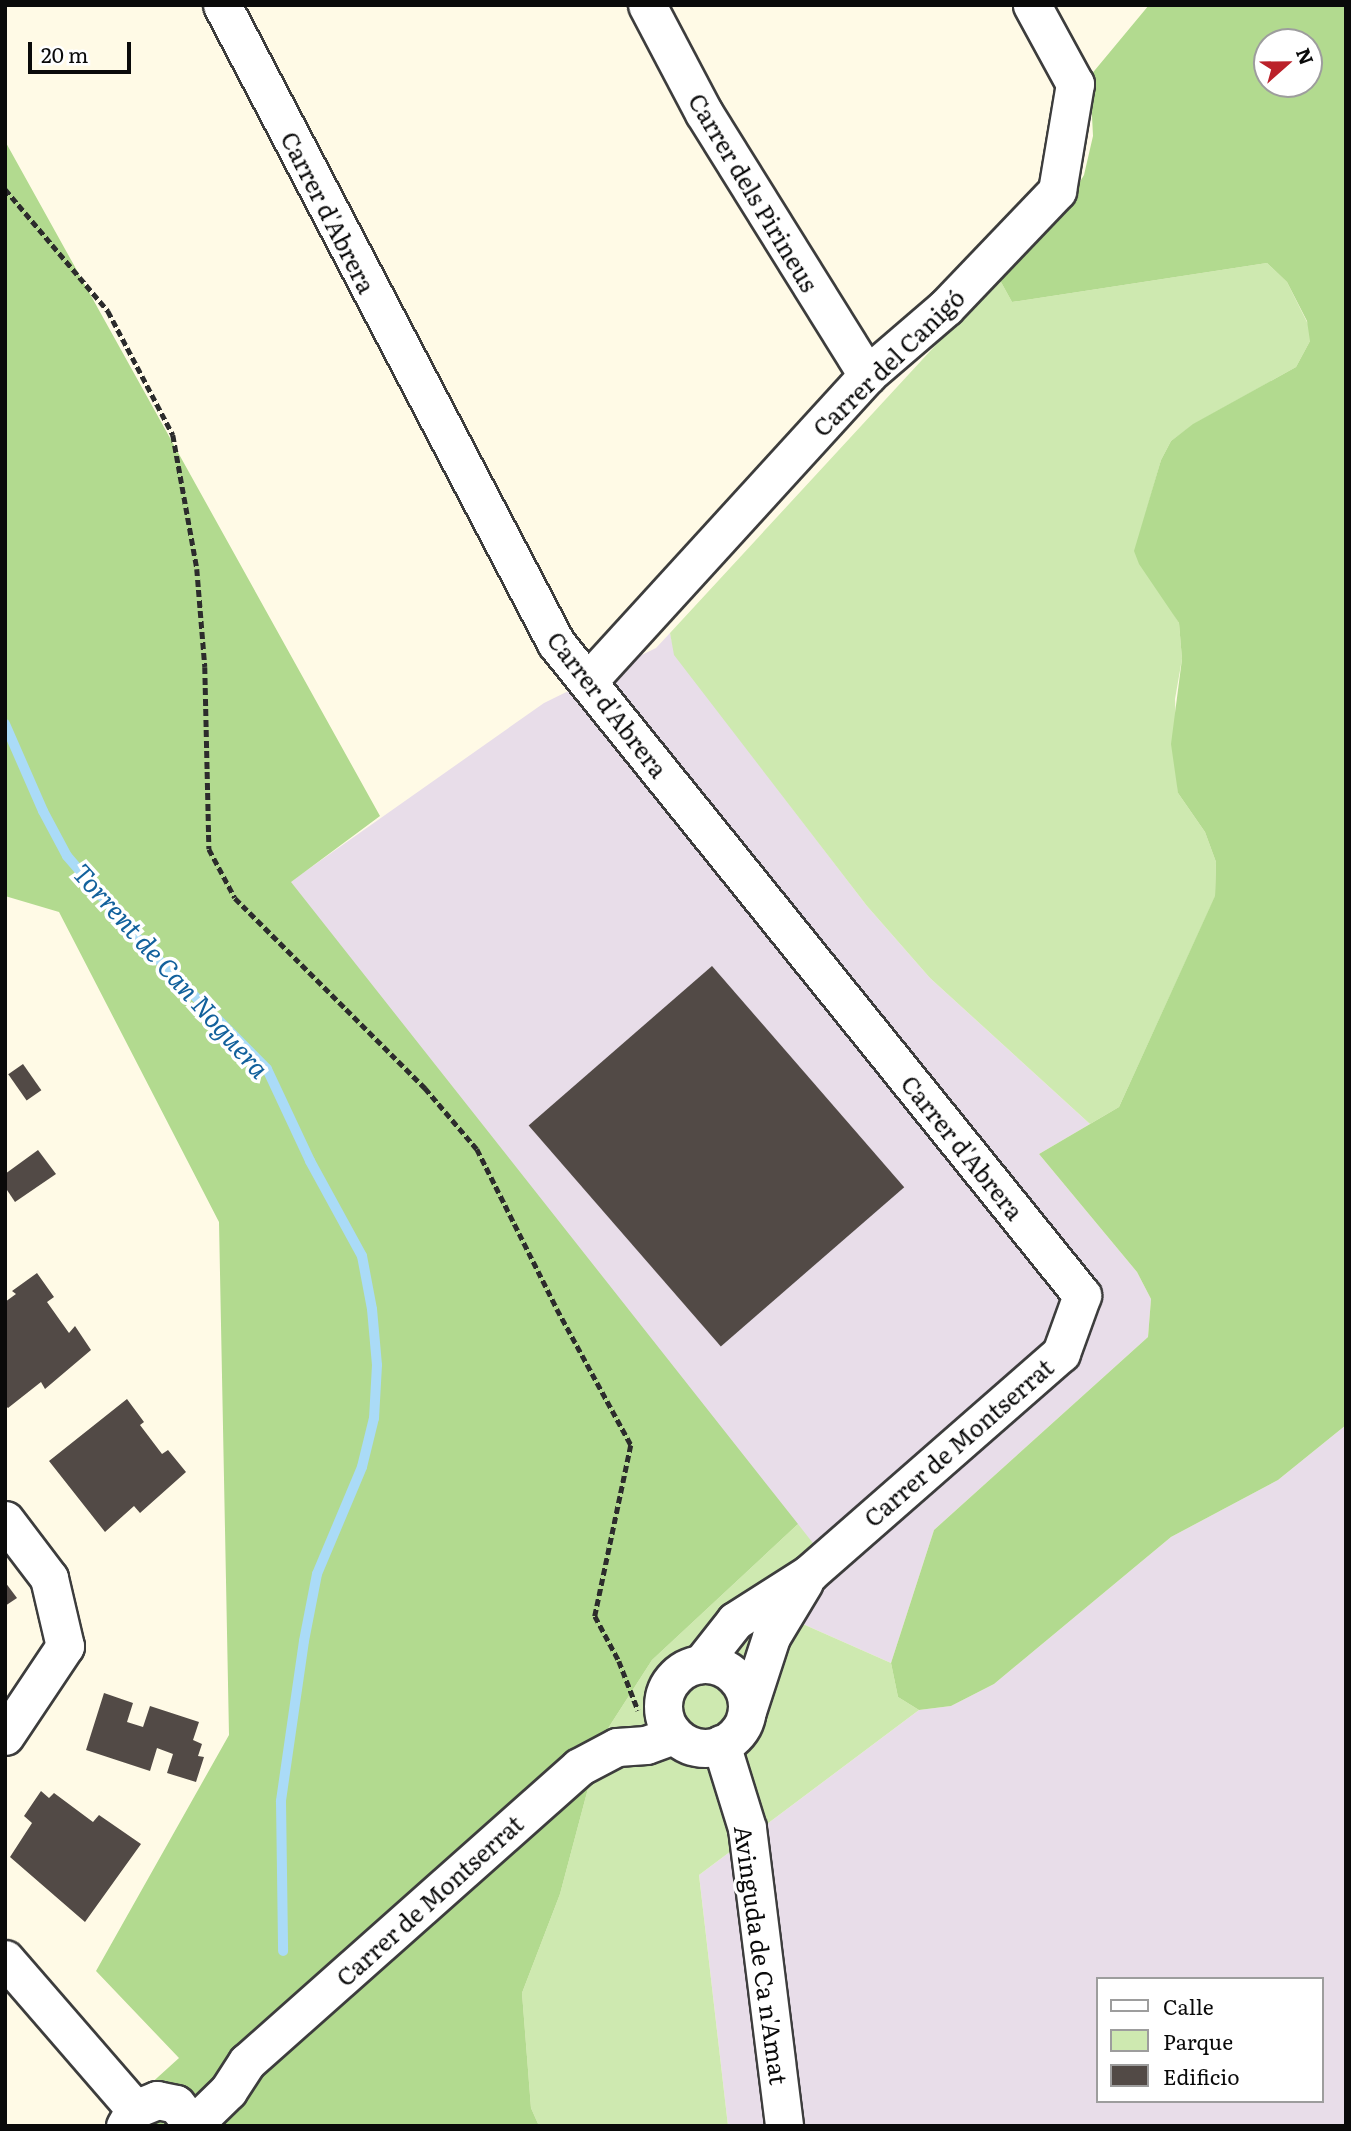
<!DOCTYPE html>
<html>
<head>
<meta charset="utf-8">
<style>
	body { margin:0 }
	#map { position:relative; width:1351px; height:2131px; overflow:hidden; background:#fffae6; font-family:Literata,serif }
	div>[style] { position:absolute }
	.industrial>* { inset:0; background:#e8dde9 }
	.green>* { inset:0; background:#cee9b0 }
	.forest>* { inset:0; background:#b2da8f }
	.stream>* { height:10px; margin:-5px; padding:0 5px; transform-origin:5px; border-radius:5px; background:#aadbf7 }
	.building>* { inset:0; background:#524a46; transform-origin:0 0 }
	.path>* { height:4.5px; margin-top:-2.25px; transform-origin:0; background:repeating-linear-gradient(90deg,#2c2c2c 0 7px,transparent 0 10.5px) }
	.roads { filter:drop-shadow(2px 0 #3d3d3d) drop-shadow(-2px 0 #3d3d3d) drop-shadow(0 2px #3d3d3d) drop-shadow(0 -2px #3d3d3d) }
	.minor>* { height:37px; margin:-18.5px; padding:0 18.5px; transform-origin:18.5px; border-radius:18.5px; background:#fff }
	.minor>.ring { margin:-18.5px; padding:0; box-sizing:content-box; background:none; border:37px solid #fff; border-radius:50% }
	span { translate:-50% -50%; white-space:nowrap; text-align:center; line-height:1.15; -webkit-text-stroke:7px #fff; paint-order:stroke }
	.street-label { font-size:24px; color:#0a0a0a }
	.water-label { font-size:26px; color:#12619c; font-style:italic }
	.frame { position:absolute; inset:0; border:7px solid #0a0a0a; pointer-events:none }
	.legend { position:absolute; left:1096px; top:1977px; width:228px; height:126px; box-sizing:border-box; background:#fff; border:2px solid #9d9d9d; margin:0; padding:9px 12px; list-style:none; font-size:21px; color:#0a0a0a }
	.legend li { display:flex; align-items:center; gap:14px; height:35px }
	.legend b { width:35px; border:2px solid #9d9d9d }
	.north { position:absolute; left:1253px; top:28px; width:70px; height:70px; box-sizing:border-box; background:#fff; border:2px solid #9d9d9d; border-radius:50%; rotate:69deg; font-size:19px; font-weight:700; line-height:28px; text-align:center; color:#0a0a0a }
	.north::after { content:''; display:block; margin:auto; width:24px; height:32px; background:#bb212a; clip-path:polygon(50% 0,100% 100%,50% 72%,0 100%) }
	.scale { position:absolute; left:28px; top:42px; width:103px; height:32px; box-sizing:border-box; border:4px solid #0a0a0a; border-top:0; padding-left:9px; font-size:21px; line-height:24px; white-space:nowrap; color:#0a0a0a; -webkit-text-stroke:5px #fff; paint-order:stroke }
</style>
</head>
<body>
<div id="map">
	<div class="industrial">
		<i style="clip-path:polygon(670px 633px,675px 655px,867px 906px,930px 978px,1090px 1124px,1039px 1154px,1137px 1272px,1151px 1299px,1148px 1337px,934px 1530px,891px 1663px,796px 1621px,836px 1574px,290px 882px,544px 703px,656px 648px)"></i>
		<i style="clip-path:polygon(evenodd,1346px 1425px,1346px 2126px,728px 2126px,699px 1875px,919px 1710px,951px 1706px,994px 1684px,1171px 1537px,1278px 1480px,1346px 1425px,1097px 1979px,1321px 1979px,1321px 2101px,1097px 2101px,1097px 1979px)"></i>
	</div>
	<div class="green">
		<i style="clip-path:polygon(1267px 263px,1287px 282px,1311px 330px,1310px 341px,1296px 367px,1194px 424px,1171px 441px,1161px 460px,1135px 551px,1179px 623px,1182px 659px,1175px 699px,1178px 793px,1205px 832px,1216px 862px,1215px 897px,1119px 1107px,1090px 1124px,930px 978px,867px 906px,674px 655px,670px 633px,945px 335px,996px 273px,1012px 302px)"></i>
		<i style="clip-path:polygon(798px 1524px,837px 1574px,796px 1621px,891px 1663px,898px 1697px,919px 1710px,699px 1875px,728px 2126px,539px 2126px,531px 2108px,522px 1993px,560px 1894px,590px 1781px,587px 1761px,652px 1660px)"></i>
	</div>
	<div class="forest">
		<i style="clip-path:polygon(evenodd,1149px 5px,1346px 5px,1346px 1425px,1278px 1480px,1171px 1537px,994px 1684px,951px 1706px,919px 1710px,898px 1697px,891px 1663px,934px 1530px,1148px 1337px,1151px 1299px,1137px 1272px,1039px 1154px,1119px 1107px,1215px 896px,1216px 862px,1205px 832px,1178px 793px,1171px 744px,1182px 659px,1179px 623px,1139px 564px,1134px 551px,1161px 460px,1171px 441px,1193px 424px,1296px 367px,1310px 341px,1307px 321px,1287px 282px,1267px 263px,1012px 302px,996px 273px,1066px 205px,1084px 175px,1093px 136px,1090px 76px,1149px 5px,1267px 42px,1309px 42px,1309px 84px,1267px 84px,1267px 42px)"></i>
		<i style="clip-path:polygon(5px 141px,380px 816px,291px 882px,798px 1524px,652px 1660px,587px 1761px,590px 1781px,560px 1894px,522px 1993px,531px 2108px,539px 2126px,104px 2126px,179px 2058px,96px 1971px,229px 1735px,219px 1222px,59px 912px,5px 896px)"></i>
	</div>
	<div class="stream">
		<i style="left:5px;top:724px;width:95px;rotate:66.4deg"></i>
		<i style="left:43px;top:811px;width:51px;rotate:61.9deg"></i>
		<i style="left:67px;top:856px;width:112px;rotate:49.3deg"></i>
		<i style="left:140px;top:941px;width:180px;rotate:45.2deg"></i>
		<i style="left:267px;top:1069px;width:102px;rotate:64.9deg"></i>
		<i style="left:310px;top:1161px;width:108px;rotate:61.3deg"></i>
		<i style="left:362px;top:1256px;width:54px;rotate:79.3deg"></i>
		<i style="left:372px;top:1309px;width:56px;rotate:84.9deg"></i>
		<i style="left:377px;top:1365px;width:53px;rotate:93.2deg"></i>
		<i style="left:374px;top:1418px;width:50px;rotate:103.8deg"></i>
		<i style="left:362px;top:1467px;width:116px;rotate:112.8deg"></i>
		<i style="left:317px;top:1574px;width:68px;rotate:101deg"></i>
		<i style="left:304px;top:1641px;width:162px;rotate:98.2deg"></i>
		<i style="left:281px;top:1801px;width:150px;rotate:89.2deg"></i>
	</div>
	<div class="building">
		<i style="left:712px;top:966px;width:293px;height:243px;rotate:49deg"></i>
		<i style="left:23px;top:1064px;width:32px;height:18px;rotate:55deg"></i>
		<i style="clip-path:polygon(38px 1150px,56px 1174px,15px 1202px,5px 1187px,5px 1174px)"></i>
		<i style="clip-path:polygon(37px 1273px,54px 1297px,47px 1302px,69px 1333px,75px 1326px,91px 1350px,45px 1389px,41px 1382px,8px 1408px,5px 1405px,5px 1302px,16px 1294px,12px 1291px)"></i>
		<i style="clip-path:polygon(127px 1399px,144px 1422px,140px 1425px,162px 1454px,168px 1450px,186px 1472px,140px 1513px,134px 1506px,105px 1532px,49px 1461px)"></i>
		<i style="clip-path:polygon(5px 1582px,17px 1598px,5px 1606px)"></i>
		<i style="clip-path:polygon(104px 1693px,133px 1703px,127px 1722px,143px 1727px,150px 1706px,199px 1722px,193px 1740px,202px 1744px,198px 1756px,204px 1757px,196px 1782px,167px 1773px,173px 1754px,157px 1748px,150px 1771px,86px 1750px)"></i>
		<i style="clip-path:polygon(41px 1791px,49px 1798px,54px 1793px,93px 1822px,99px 1815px,141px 1844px,85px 1922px,10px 1857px,32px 1823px,24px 1816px)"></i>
	</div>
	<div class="path">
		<i style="left:5px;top:189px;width:160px;rotate:49.8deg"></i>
		<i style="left:108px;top:311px;width:140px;rotate:62.3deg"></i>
		<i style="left:173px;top:435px;width:136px;rotate:79.8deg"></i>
		<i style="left:197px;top:569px;width:98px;rotate:85.3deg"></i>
		<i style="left:205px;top:667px;width:182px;rotate:88.7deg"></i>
		<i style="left:209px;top:849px;width:55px;rotate:62deg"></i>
		<i style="left:235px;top:898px;width:269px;rotate:45deg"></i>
		<i style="left:425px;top:1088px;width:80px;rotate:49.6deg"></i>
		<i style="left:477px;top:1149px;width:179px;rotate:63.4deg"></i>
		<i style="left:557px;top:1309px;width:155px;rotate:61.4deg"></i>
		<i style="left:631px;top:1445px;width:175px;rotate:101.9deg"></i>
		<i style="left:595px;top:1616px;width:51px;rotate:61.9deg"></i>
		<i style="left:619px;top:1661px;width:53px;rotate:68.8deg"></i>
	</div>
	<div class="roads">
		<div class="minor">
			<i style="left:222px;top:5px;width:720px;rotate:62.37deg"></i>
			<i style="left:556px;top:643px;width:838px;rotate:51.11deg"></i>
			<i style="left:1082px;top:1295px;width:62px;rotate:109.9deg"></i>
			<i style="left:1061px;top:1353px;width:334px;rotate:138.8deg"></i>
			<i style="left:810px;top:1573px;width:89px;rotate:147.4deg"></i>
			<i style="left:735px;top:1621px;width:55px;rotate:128.3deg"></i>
			<i style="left:647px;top:5px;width:122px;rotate:62.2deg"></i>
			<i style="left:704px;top:113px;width:309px;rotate:58.1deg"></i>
			<i style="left:588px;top:681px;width:414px;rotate:-47.6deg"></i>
			<i style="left:867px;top:375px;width:104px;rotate:-40.7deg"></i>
			<i style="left:946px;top:307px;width:161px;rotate:-46.3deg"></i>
			<i style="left:1057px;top:191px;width:109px;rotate:-80.5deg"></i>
			<i style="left:1075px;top:84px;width:90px;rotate:-118.6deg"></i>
			<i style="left:5px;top:1520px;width:73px;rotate:52.8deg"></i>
			<i style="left:49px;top:1578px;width:70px;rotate:76.8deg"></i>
			<i style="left:65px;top:1646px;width:108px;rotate:123.7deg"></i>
			<i class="ring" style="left:663px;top:1664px;width:47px;height:47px"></i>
			<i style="left:747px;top:1711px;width:78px;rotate:-72deg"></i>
			<i style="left:771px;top:1637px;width:64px;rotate:-59deg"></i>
			<i style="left:721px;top:1744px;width:88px;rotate:72.8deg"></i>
			<i style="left:747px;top:1828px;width:300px;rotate:82.9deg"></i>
			<i style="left:5px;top:1959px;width:198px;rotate:49.1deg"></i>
			<i style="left:193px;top:2125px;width:49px;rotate:-44.2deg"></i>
			<i style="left:228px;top:2091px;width:35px;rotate:-57deg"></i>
			<i style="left:247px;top:2062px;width:444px;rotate:-41.6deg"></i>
			<i style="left:579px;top:1767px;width:43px;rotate:-27.8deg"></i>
			<i style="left:617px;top:1747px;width:29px;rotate:-4deg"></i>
			<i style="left:646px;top:1745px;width:29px;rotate:-20deg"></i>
			<i style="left:125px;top:2126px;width:20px;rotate:-60deg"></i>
			<i style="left:135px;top:2109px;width:24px;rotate:-22deg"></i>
			<i style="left:157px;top:2100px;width:19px;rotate:12deg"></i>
			<i style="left:176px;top:2104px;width:28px;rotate:52deg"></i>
		</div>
	</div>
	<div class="street-label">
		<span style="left:754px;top:192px;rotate:59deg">Carrer dels Pirineus</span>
		<span style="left:329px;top:212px;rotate:63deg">Carrer d'Abrera</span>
		<span style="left:888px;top:362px;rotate:-44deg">Carrer del Canigó</span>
		<span style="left:608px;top:704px;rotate:52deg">Carrer d'Abrera</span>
		<span style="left:963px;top:1147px;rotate:51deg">Carrer d'Abrera</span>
		<span style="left:958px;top:1442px;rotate:-41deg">Carrer de Montserrat</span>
		<span style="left:429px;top:1900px;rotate:-42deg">Carrer de Montserrat</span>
		<span style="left:762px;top:1955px;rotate:82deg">Avinguda de Ca n'Amat</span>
	</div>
	<div class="water-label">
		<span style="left:172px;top:970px;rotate:48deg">Torrent de Can Noguera</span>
	</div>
	<div class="frame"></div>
	<ul class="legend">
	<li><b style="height:9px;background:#fff"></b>Calle</li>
	<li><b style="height:19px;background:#cee9b0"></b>Parque</li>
	<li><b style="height:19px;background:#524a46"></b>Edificio</li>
	</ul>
	<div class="north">N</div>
	<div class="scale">20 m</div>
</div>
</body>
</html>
